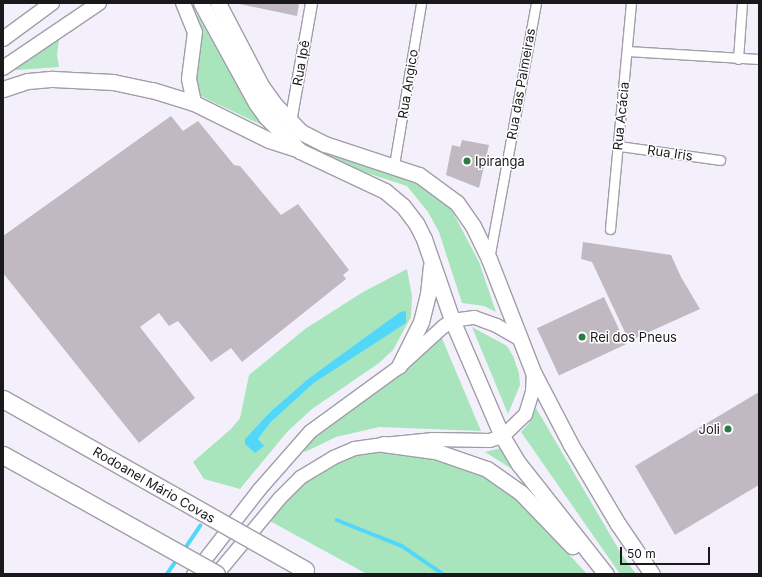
<!DOCTYPE html>
<html>
<head>
<meta charset="utf-8">
<style>
	body { margin:0 }
	#map { position:relative; width:762px; height:577px; overflow:hidden; background:#f3f0fb; font-family:Inter,sans-serif }
	div>[style] { position:absolute }
	.green>* { inset:0; background:#a8e5bc }
	.water>* { inset:0; background:#52d7f9 }
	.stream>* { height:3.5px; margin:-1.75px; padding:0 1.75px; transform-origin:1.75px; border-radius:1.75px; background:#52d7f9 }
	.building>* { inset:0; background:#c1b9c2; transform-origin:0 0 }
	.roads { filter:drop-shadow(1px 0 #a19ea8) drop-shadow(-1px 0 #a19ea8) drop-shadow(0 1px #a19ea8) drop-shadow(0 -1px #a19ea8) }
	.minor>* { height:9px; margin:-4.5px; padding:0 4.5px; transform-origin:4.5px; border-radius:4.5px; background:#fff }
	.tertiary>* { height:11px; margin:-5.5px; padding:0 5.5px; transform-origin:5.5px; border-radius:5.5px; background:#fff }
	.secondary>* { height:13px; margin:-6.5px; padding:0 6.5px; transform-origin:6.5px; border-radius:6.5px; background:#fff }
	.primary>* { height:14px; margin:-7px; padding:0 7px; transform-origin:7px; border-radius:7px; background:#fff }
	.trunk>* { height:15px; margin:-7.5px; padding:0 7.5px; transform-origin:7.5px; border-radius:7.5px; background:#fff }
	.bridges { filter:drop-shadow(1px 0 #a19ea8) drop-shadow(-1px 0 #a19ea8) drop-shadow(0 1px #a19ea8) drop-shadow(0 -1px #a19ea8) }
	.motorway-bridge>* { height:17px; margin:-8.5px; padding:0 8.5px; transform-origin:8.5px; border-radius:8.5px; background:#fff }
	.dots>* { width:11px; height:11px; translate:-50% -50%; box-sizing:border-box; border:2px solid #fff; border-radius:50% }
	span { translate:-50% -50%; white-space:nowrap; text-align:center; line-height:1.15; -webkit-text-stroke:3px #fff; paint-order:stroke }
	.street-label { font-size:13px; color:#19181b }
	.poi-label { font-size:13px; color:#19181b }
	.left { translate:0 -50%; text-align:left }
	.right { translate:-100% -50%; text-align:right }
	.frame { position:absolute; inset:0; border:4px solid #19181b; pointer-events:none }
	.scale { position:absolute; left:620px; top:547px; width:90px; height:18px; box-sizing:border-box; border:2px solid #19181b; border-top:0; padding-left:5px; font-size:12px; line-height:14px; white-space:nowrap; color:#19181b; -webkit-text-stroke:3px #fff; paint-order:stroke }
</style>
</head>
<body>
<div id="map">
	<div class="green">
		<i style="clip-path:polygon(197px 14px,245px 100px,264px 126px,209px 100px,198px 94px,193px 86px,200px 36px)"></i>
		<i style="clip-path:polygon(59px 39px,57px 55px,59px 67px,3px 71px)"></i>
		<i style="clip-path:polygon(315px 148px,412px 178px,448px 203px,479px 262px,496px 312px,484px 306px,462px 303px,439px 232px,428px 212px,407px 186px,367px 173px,314px 150px)"></i>
		<i style="clip-path:polygon(evenodd,407px 269px,412px 296px,411px 317px,393px 350px,379px 363px,312px 409px,287px 432px,240px 489px,204px 479px,193px 462px,232px 428px,240px 418px,249px 375px,305px 329px,363px 292px,407px 269px,400px 312px,406px 312px,405px 323px,314px 383px,271px 422px,258px 439px,245px 439px,270px 412px,309px 378px,400px 312px)"></i>
		<i style="clip-path:polygon(472px 327px,507px 346px,513px 356px,519px 373px,520px 385px,508px 414px)"></i>
		<i style="clip-path:polygon(441px 336px,481px 431px,379px 427px,336px 437px,305px 452px,301px 448px,305px 442px,380px 388px)"></i>
		<i style="clip-path:polygon(536px 408px,622px 555px,636px 574px,620px 574px,521px 432px,529px 423px)"></i>
		<i style="clip-path:polygon(393px 448px,469px 464px,520px 501px,587px 574px,367px 574px,268px 520px,281px 504px,318px 473px,342px 461px,368px 451px)"></i>
		<i style="clip-path:polygon(501px 448px,507px 460px,515px 471px,485px 452px)"></i>
	</div>
	<div class="water">
		<i style="clip-path:polygon(406px 311px,406px 323px,314px 383px,271px 422px,258px 439px,264px 446px,255px 453px,245px 444px,245px 439px,270px 412px,309px 378px,400px 312px)"></i>
	</div>
	<div class="stream">
		<i style="left:337px;top:520px;width:70px;rotate:21.8deg"></i>
		<i style="left:402px;top:546px;width:50px;rotate:34.3deg"></i>
		<i style="left:184px;top:550px;width:29px;rotate:-56deg"></i>
		<i style="left:167px;top:574px;width:19px;rotate:-55deg"></i>
	</div>
	<div class="building">
		<i style="clip-path:polygon(235px 3px,299px 3px,297px 16px)"></i>
		<i style="clip-path:polygon(171px 116px,183px 131px,198px 121px,234px 165px,240px 166px,281px 215px,298px 204px,349px 270px,343px 275px,346px 279px,242px 362px,231px 348px,211px 362px,178px 321px,169px 326px,159px 313px,140px 327px,195px 398px,139px 443px,3px 273px,3px 236px)"></i>
		<i style="clip-path:polygon(462px 140px,489px 145px,479px 188px,446px 175px,452px 145px,460px 147px)"></i>
		<i style="clip-path:polygon(583px 242px,671px 255px,681px 277px,700px 309px,629px 341px,592px 262px,581px 259px)"></i>
		<i style="left:604px;top:297px;width:52px;height:74px;rotate:65deg"></i>
		<i style="clip-path:polygon(759px 392px,759px 485px,675px 535px,635px 466px)"></i>
	</div>
	<div class="roads">
		<div class="minor">
			<i style="left:627px;top:51px;width:132px;rotate:3.5deg"></i>
			<i style="left:738px;top:59px;width:56px;rotate:-85.9deg"></i>
			<i style="left:619px;top:146px;width:102px;rotate:7.9deg"></i>
			<i style="left:394px;top:165px;width:164px;rotate:-80.5deg"></i>
			<i style="left:610px;top:229px;width:227px;rotate:-84.7deg"></i>
			<i style="left:489px;top:259px;width:260px;rotate:-79.6deg"></i>
		</div>
		<div class="tertiary">
			<i style="left:290px;top:122px;width:121px;rotate:-80deg"></i>
		</div>
		<div class="secondary">
			<i style="left:193px;top:574px;width:108px;rotate:-52.2deg"></i>
			<i style="left:259px;top:489px;width:77px;rotate:-48.7deg"></i>
			<i style="left:310px;top:431px;width:110px;rotate:-36.1deg"></i>
			<i style="left:399px;top:366px;width:59px;rotate:-42.3deg"></i>
			<i style="left:443px;top:326px;width:11px;rotate:-34deg"></i>
			<i style="left:452px;top:320px;width:22px;rotate:-8deg"></i>
			<i style="left:474px;top:317px;width:23px;rotate:20deg"></i>
			<i style="left:496px;top:325px;width:28px;rotate:30deg"></i>
			<i style="left:216px;top:574px;width:99px;rotate:-50.3deg"></i>
			<i style="left:279px;top:498px;width:30px;rotate:-45deg"></i>
			<i style="left:300px;top:477px;width:39px;rotate:-31deg"></i>
			<i style="left:333px;top:457px;width:23px;rotate:-23deg"></i>
			<i style="left:354px;top:448px;width:29px;rotate:-8deg"></i>
			<i style="left:383px;top:444px;width:50px;rotate:-5.7deg"></i>
			<i style="left:433px;top:439px;width:56px;rotate:1deg"></i>
			<i style="left:489px;top:440px;width:14px;rotate:-17deg"></i>
			<i style="left:502px;top:436px;width:32px;rotate:-44deg"></i>
			<i style="left:525px;top:414px;width:24px;rotate:-73deg"></i>
			<i style="left:532px;top:391px;width:19px;rotate:-87deg"></i>
		</div>
		<div class="primary">
			<i style="left:183px;top:3px;width:31px;rotate:68deg"></i>
			<i style="left:195px;top:32px;width:47px;rotate:97.3deg"></i>
			<i style="left:189px;top:79px;width:25px;rotate:78deg"></i>
			<i style="left:3px;top:39px;width:61px;rotate:-36.3deg"></i>
			<i style="left:3px;top:68px;width:116px;rotate:-34.1deg"></i>
		</div>
		<div class="trunk">
			<i style="left:201px;top:3px;width:114px;rotate:61.2deg"></i>
			<i style="left:256px;top:103px;width:17px;rotate:54deg"></i>
			<i style="left:266px;top:117px;width:48px;rotate:45deg"></i>
			<i style="left:300px;top:151px;width:94px;rotate:25.2deg"></i>
			<i style="left:385px;top:191px;width:23px;rotate:40deg"></i>
			<i style="left:403px;top:206px;width:21px;rotate:53deg"></i>
			<i style="left:416px;top:223px;width:18px;rotate:63deg"></i>
			<i style="left:424px;top:239px;width:86px;rotate:70.9deg"></i>
			<i style="left:452px;top:320px;width:126px;rotate:66.7deg"></i>
			<i style="left:502px;top:436px;width:33px;rotate:59deg"></i>
			<i style="left:519px;top:464px;width:140px;rotate:51.7deg"></i>
			<i style="left:218px;top:3px;width:95px;rotate:62.4deg"></i>
			<i style="left:262px;top:87px;width:24px;rotate:54deg"></i>
			<i style="left:276px;top:106px;width:36px;rotate:46deg"></i>
			<i style="left:301px;top:132px;width:27px;rotate:27deg"></i>
			<i style="left:325px;top:144px;width:99px;rotate:18.3deg"></i>
			<i style="left:419px;top:175px;width:47px;rotate:36.4deg"></i>
			<i style="left:457px;top:203px;width:28px;rotate:55deg"></i>
			<i style="left:473px;top:226px;width:37px;rotate:64deg"></i>
			<i style="left:489px;top:259px;width:121px;rotate:68.7deg"></i>
			<i style="left:533px;top:372px;width:82px;rotate:62.5deg"></i>
			<i style="left:571px;top:445px;width:92px;rotate:59.3deg"></i>
			<i style="left:618px;top:524px;width:60px;rotate:55.8deg"></i>
			<i style="left:3px;top:89px;width:26px;rotate:-18deg"></i>
			<i style="left:28px;top:81px;width:25px;rotate:-5deg"></i>
			<i style="left:53px;top:79px;width:60px;rotate:2.9deg"></i>
			<i style="left:113px;top:82px;width:40px;rotate:12deg"></i>
			<i style="left:152px;top:90px;width:44px;rotate:17.2deg"></i>
			<i style="left:194px;top:103px;width:84px;rotate:26.3deg"></i>
			<i style="left:269px;top:140px;width:28px;rotate:18deg"></i>
			<i style="left:399px;top:366px;width:49px;rotate:-63.4deg"></i>
			<i style="left:421px;top:322px;width:29px;rotate:-76deg"></i>
			<i style="left:428px;top:294px;width:28px;rotate:-84deg"></i>
			<i style="left:383px;top:444px;width:52px;rotate:7.7deg"></i>
			<i style="left:435px;top:451px;width:55px;rotate:19.1deg"></i>
			<i style="left:487px;top:469px;width:42px;rotate:35.2deg"></i>
			<i style="left:521px;top:493px;width:74px;rotate:46.1deg"></i>
		</div>
	</div>
	<div class="bridges">
		<div class="motorway-bridge">
			<i style="left:3px;top:399px;width:347px;rotate:29.5deg"></i>
			<i style="left:3px;top:455px;width:244px;rotate:29.2deg"></i>
		</div>
	</div>
	<div class="dots">
		<i style="left:467px;top:161px;background:#2c7846"></i>
		<i style="left:582px;top:337px;background:#2c7846"></i>
		<i style="left:728px;top:429px;background:#2c7846"></i>
	</div>
	<div class="street-label">
		<span style="left:301px;top:63px;rotate:-80deg">Rua Ipê</span>
		<span style="left:408px;top:84px;rotate:-81deg">Rua Angico</span>
		<span style="left:521px;top:84px;rotate:-80deg">Rua das Palmeiras</span>
		<span style="left:621px;top:116px;rotate:-84deg">Rua Acácia</span>
		<span style="left:670px;top:153px;rotate:8deg">Rua Iris</span>
		<span style="left:154px;top:485px;rotate:30deg">Rodoanel Mário Covas</span>
	</div>
	<div class="poi-label">
		<span class="left" style="left:475px;top:161px">Ipiranga</span>
		<span class="left" style="left:590px;top:337px">Rei dos Pneus</span>
		<span class="right" style="left:720px;top:429px">Joli</span>
	</div>
	<div class="frame"></div>
	<div class="scale">50 m</div>
</div>
</body>
</html>
